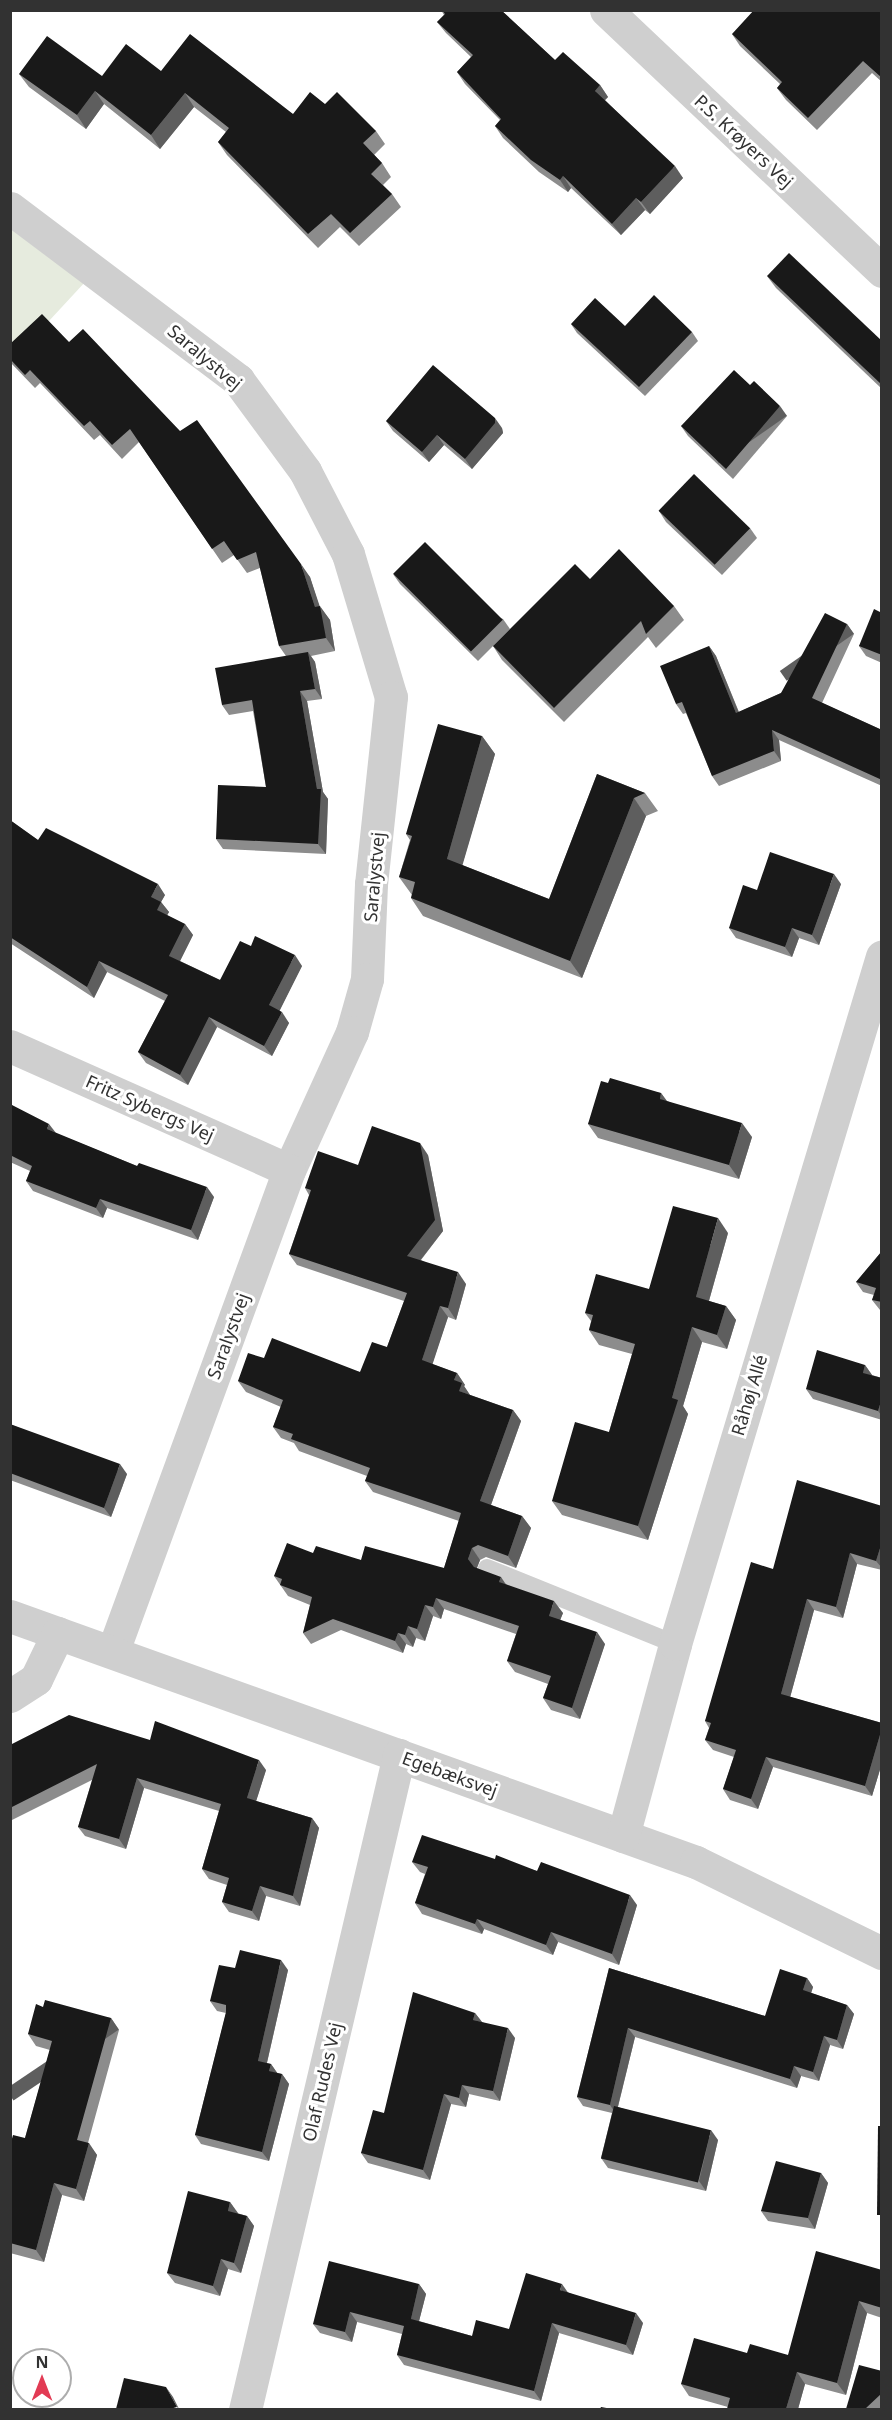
<!DOCTYPE html>
<html>
<head>
<meta charset="utf-8">
<style>
	body { margin:0 }
	#map { position:relative; width:892px; height:2420px; overflow:hidden; background:#fff; font-family:"Noto Sans",sans-serif }
	div>[style] { position:absolute }
	.green>* { inset:0; background:#e6ebde }
	.lane>* { height:18px; margin:-9px; padding:0 9px; transform-origin:9px; border-radius:9px; background:#cfcfcf }
	.street>* { height:33px; margin:-16.5px; padding:0 16.5px; transform-origin:16.5px; border-radius:16.5px; background:#cfcfcf }
	.wall>* { inset:0; background:#8c8c8c }
	.shaded-wall>* { inset:0; background:#5e5e5e; transform-origin:0 0 }
	.building>* { inset:0; background:#191919; transform-origin:0 0 }
	span { translate:-50% -50%; white-space:nowrap; text-align:center; line-height:1.15; -webkit-text-stroke:6px #fff; paint-order:stroke }
	.street-label { font-size:18px; color:#323232 }
	.frame { position:absolute; inset:0; border:12px solid #323232; pointer-events:none }
	.north { position:absolute; left:12px; top:2348px; width:60px; height:60px; box-sizing:border-box; background:#fff; border:2px solid #adadad; border-radius:50%; rotate:0deg; font-size:16px; font-weight:700; line-height:24px; text-align:center; color:#323232 }
	.north::after { content:''; display:block; margin:auto; width:21px; height:27px; background:#e23b54; clip-path:polygon(50% 0,100% 100%,50% 72%,0 100%) }
</style>
</head>
<body>
<div id="map">
	<div class="green">
		<i style="clip-path:polygon(11px 226px,86px 281px,11px 362px)"></i>
	</div>
	<div class="lane">
		<i style="left:487px;top:1568px;width:203px;rotate:22deg"></i>
	</div>
	<div class="street">
		<i style="left:606px;top:10px;width:380px;rotate:43.4deg"></i>
		<i style="left:10px;top:208px;width:286px;rotate:37deg"></i>
		<i style="left:238px;top:380px;width:113px;rotate:53.6deg"></i>
		<i style="left:305px;top:471px;width:93px;rotate:62.6deg"></i>
		<i style="left:348px;top:554px;width:149px;rotate:73.3deg"></i>
		<i style="left:391px;top:697px;width:188px;rotate:96.1deg"></i>
		<i style="left:371px;top:884px;width:95px;rotate:92.4deg"></i>
		<i style="left:367px;top:979px;width:55px;rotate:105.8deg"></i>
		<i style="left:352px;top:1032px;width:152px;rotate:114.5deg"></i>
		<i style="left:289px;top:1170px;width:512px;rotate:110.1deg"></i>
		<i style="left:10px;top:1046px;width:305px;rotate:24deg"></i>
		<i style="left:10px;top:1616px;width:729px;rotate:19.73deg"></i>
		<i style="left:696px;top:1862px;width:207px;rotate:26.1deg"></i>
		<i style="left:10px;top:1696px;width:31px;rotate:-33deg"></i>
		<i style="left:36px;top:1679px;width:51px;rotate:-64.4deg"></i>
		<i style="left:623px;top:1836px;width:199px;rotate:-74.8deg"></i>
		<i style="left:675px;top:1644px;width:718px;rotate:-73.25deg"></i>
		<i style="left:245px;top:2410px;width:673px;rotate:-76.77deg"></i>
	</div>
	<div class="wall">
		<i style="clip-path:polygon(441px 10px,501px 10px,555px 60px,600px 85px,608px 97px,605px 100px,683px 178px,650px 214px,645px 210px,621px 235px,571px 188px,568px 192px,539px 172px,503px 138px,495px 126px,500px 120px,465px 84px,457px 72px,471px 57px,446px 33px,437px 22px,444px 15px)"></i>
		<i style="clip-path:polygon(882px 10px,882px 82px,872px 73px,817px 130px,786px 100px,777px 88px,780px 84px,740px 46px,732px 34px)"></i>
		<i style="clip-path:polygon(161px 71px,293px 114px,325px 104px,376px 131px,385px 144px,374px 155px,382px 163px,391px 177px,383px 185px,392px 194px,401px 207px,359px 246px,340px 227px,318px 248px,227px 155px,218px 142px,226px 132px,194px 107px,160px 149px,104px 104px,86px 129px,29px 87px,19px 74px,102px 76px)"></i>
		<i style="clip-path:polygon(767px 276px,882px 341px,882px 389px,776px 288px)"></i>
		<i style="clip-path:polygon(571px 324px,692px 332px,698px 341px,645px 396px,577px 333px)"></i>
		<i style="clip-path:polygon(69px 342px,310px 577px,319px 606px,330px 620px,335px 651px,311px 656px,315px 662px,322px 699px,307px 701px,323px 792px,328px 799px,326px 854px,223px 849px,216px 839px,266px 787px,253px 711px,229px 715px,222px 705px,286px 656px,279px 646px,260px 568px,247px 573px,234px 555px,222px 563px,139px 442px,122px 459px,100px 435px,94px 440px,40px 383px,35px 388px,10px 362px,10px 344px)"></i>
		<i style="clip-path:polygon(750px 385px,787px 416px,733px 479px,688px 436px,681px 426px)"></i>
		<i style="clip-path:polygon(386px 421px,502px 428px,503px 433px,472px 469px,444px 445px,429px 462px,393px 431px)"></i>
		<i style="clip-path:polygon(659px 511px,750px 528px,757px 538px,722px 575px,666px 522px)"></i>
		<i style="clip-path:polygon(393px 574px,503px 619px,510px 629px,478px 661px,400px 584px)"></i>
		<i style="clip-path:polygon(590px 579px,674px 606px,684px 620px,656px 648px,648px 637px,564px 722px,502px 660px,493px 646px)"></i>
		<i style="clip-path:polygon(882px 613px,882px 663px,866px 656px,859px 646px)"></i>
		<i style="clip-path:polygon(847px 624px,854px 634px,822px 703px,882px 730px,882px 786px,779px 740px,781px 761px,719px 786px,712px 776px,686px 713px,683px 714px,676px 704px,709px 646px,716px 656px,739px 712px,781px 693px)"></i>
		<i style="clip-path:polygon(482px 736px,495px 754px,462px 865px,549px 899px,597px 774px,645px 793px,658px 811px,646px 816px,582px 978px,423px 916px,411px 898px,412px 895px,399px 877px,410px 840px,406px 834px)"></i>
		<i style="clip-path:polygon(10px 820px,38px 840px,165px 895px,161px 902px,169px 912px,167px 915px,185px 924px,193px 935px,180px 961px,220px 980px,251px 946px,302px 966px,279px 1011px,289px 1023px,272px 1056px,217px 1027px,188px 1085px,146px 1063px,138px 1052px,165px 1001px,107px 972px,94px 998px,10px 943px)"></i>
		<i style="clip-path:polygon(841px 884px,819px 945px,799px 938px,792px 957px,736px 938px,729px 928px,757px 890px)"></i>
		<i style="clip-path:polygon(608px 1083px,661px 1093px,667px 1101px,752px 1137px,739px 1179px,598px 1138px,588px 1124px)"></i>
		<i style="clip-path:polygon(10px 1104px,55px 1133px,214px 1197px,198px 1240px,107px 1208px,103px 1218px,33px 1191px,26px 1181px,30px 1171px,10px 1162px)"></i>
		<i style="clip-path:polygon(428px 1155px,443px 1231px,421px 1260px,466px 1284px,456px 1320px,448px 1317px,432px 1364px,457px 1373px,465px 1385px,464px 1386px,470px 1395px,513px 1410px,521px 1421px,491px 1505px,522px 1516px,531px 1528px,516px 1568px,486px 1557px,480px 1560px,477px 1568px,506px 1584px,563px 1613px,560px 1620px,605px 1644px,580px 1719px,551px 1710px,543px 1698px,548px 1684px,515px 1672px,507px 1661px,516px 1634px,444px 1609px,441px 1619px,433px 1616px,425px 1641px,416px 1638px,413px 1647px,406px 1644px,403px 1653px,341px 1630px,311px 1644px,303px 1633px,310px 1605px,288px 1596px,274px 1576px,313px 1553px,361px 1560px,444px 1568px,459px 1521px,373px 1492px,365px 1481px,367px 1476px,299px 1451px,294px 1443px,281px 1438px,273px 1427px,281px 1407px,246px 1392px,238px 1381px,264px 1358px,360px 1372px,387px 1347px,404px 1301px,297px 1265px,289px 1254px,309px 1195px,305px 1188px,358px 1165px)"></i>
		<i style="clip-path:polygon(728px 1233px,709px 1301px,726px 1306px,736px 1320px,727px 1349px,702px 1342px,683px 1406px,688px 1414px,648px 1540px,562px 1515px,552px 1501px,609px 1432px,632px 1354px,599px 1345px,589px 1330px,591px 1321px,585px 1313px,649px 1289px)"></i>
		<i style="clip-path:polygon(882px 1251px,882px 1310px,880px 1310px,872px 1300px,874px 1295px,863px 1292px,856px 1282px)"></i>
		<i style="clip-path:polygon(865px 1365px,872px 1375px,882px 1378px,882px 1420px,813px 1399px,806px 1389px)"></i>
		<i style="clip-path:polygon(10px 1424px,127px 1474px,111px 1517px,10px 1480px)"></i>
		<i style="clip-path:polygon(882px 1506px,882px 1570px,857px 1564px,843px 1618px,814px 1610px,790px 1697px,882px 1723px,882px 1763px,872px 1796px,773px 1767px,758px 1809px,730px 1800px,723px 1789px,734px 1757px,713px 1750px,705px 1740px,709px 1728px,705px 1721px,773px 1569px)"></i>
		<i style="clip-path:polygon(150px 1740px,266px 1770px,256px 1801px,312px 1818px,319px 1828px,300px 1906px,266px 1896px,259px 1921px,229px 1912px,222px 1902px,227px 1885px,209px 1879px,202px 1869px,219px 1811px,144px 1788px,126px 1849px,85px 1836px,78px 1827px,92px 1780px,10px 1821px,10px 1745px)"></i>
		<i style="clip-path:polygon(495px 1859px,537px 1871px,637px 1905px,619px 1965px,558px 1942px,553px 1955px,484px 1929px,482px 1934px,422px 1914px,415px 1903px,425px 1874px,420px 1872px,412px 1862px)"></i>
		<i style="clip-path:polygon(235px 1968px,288px 1970px,267px 2063px,271px 2064px,277px 2073px,282px 2074px,289px 2084px,269px 2161px,201px 2144px,195px 2135px,226px 2013px,217px 2011px,210px 2001px)"></i>
		<i style="clip-path:polygon(609px 1968px,765px 2016px,807px 1978px,813px 1987px,811px 1993px,847px 2005px,854px 2014px,843px 2049px,830px 2045px,819px 2081px,801px 2076px,797px 2088px,635px 2037px,618px 2107px,718px 2140px,706px 2191px,608px 2168px,601px 2158px,612px 2113px,583px 2106px,577px 2097px)"></i>
		<i style="clip-path:polygon(43px 2007px,111px 2018px,119px 2030px,88px 2143px,97px 2155px,84px 2201px,62px 2195px,44px 2262px,10px 2253px,10px 2146px,25px 2138px,50px 2050px,36px 2046px,28px 2034px)"></i>
		<i style="clip-path:polygon(475px 2013px,482px 2022px,515px 2038px,500px 2101px,469px 2094px,466px 2107px,451px 2104px,430px 2180px,368px 2163px,361px 2153px,384px 2113px)"></i>
		<i style="clip-path:polygon(821px 2173px,828px 2183px,815px 2229px,768px 2221px,761px 2211px)"></i>
		<i style="clip-path:polygon(230px 2202px,237px 2213px,247px 2216px,254px 2226px,241px 2273px,228px 2269px,220px 2296px,175px 2283px,167px 2273px)"></i>
		<i style="clip-path:polygon(882px 2270px,882px 2318px,867px 2313px,846px 2395px,805px 2384px,798px 2409px,727px 2409px,728px 2407px,689px 2396px,681px 2384px,747px 2353px,788px 2355px)"></i>
		<i style="clip-path:polygon(419px 2284px,426px 2294px,419px 2321px,472px 2336px,509px 2329px,567px 2292px,643px 2323px,633px 2355px,559px 2333px,541px 2401px,404px 2365px,397px 2355px,402px 2334px,357px 2322px,352px 2342px,320px 2333px,313px 2324px)"></i>
		<i style="clip-path:polygon(882px 2371px,882px 2409px,846px 2409px)"></i>
	</div>
	<div class="shaded-wall">
		<i style="clip-path:polygon(600px 85px,608px 97px,603px 102px,595px 91px)"></i>
		<i style="clip-path:polygon(95px 91px,104px 104px,86px 129px,77px 115px)"></i>
		<i style="clip-path:polygon(185px 93px,194px 107px,160px 149px,151px 135px)"></i>
		<i style="clip-path:polygon(675px 166px,683px 178px,650px 214px,641px 202px)"></i>
		<i style="clip-path:polygon(563px 176px,571px 188px,568px 192px,560px 180px)"></i>
		<i style="clip-path:polygon(636px 198px,645px 210px,621px 235px,612px 224px)"></i>
		<i style="left:780px;top:406px;width:12px;height:83px;rotate:55deg"></i>
		<i style="clip-path:polygon(495px 418px,502px 428px,503px 433px,472px 469px,465px 459px)"></i>
		<i style="clip-path:polygon(437px 435px,444px 445px,429px 462px,422px 452px)"></i>
		<i style="clip-path:polygon(301px 564px,310px 577px,322px 613px,320px 606px,330px 620px,335px 651px,326px 638px,315px 607px)"></i>
		<i style="left:847px;top:624px;width:12px;height:82px;rotate:55deg"></i>
		<i style="clip-path:polygon(709px 646px,716px 656px,743px 723px,736px 713px)"></i>
		<i style="clip-path:polygon(308px 652px,315px 662px,322px 699px,315px 689px)"></i>
		<i style="clip-path:polygon(300px 691px,307px 701px,323px 792px,328px 799px,326px 854px,318px 844px,317px 789px)"></i>
		<i style="clip-path:polygon(772px 730px,779px 740px,781px 761px,774px 751px)"></i>
		<i style="clip-path:polygon(482px 736px,495px 754px,459px 877px,447px 859px)"></i>
		<i style="clip-path:polygon(634px 798px,646px 816px,582px 978px,570px 961px)"></i>
		<i style="clip-path:polygon(834px 874px,841px 884px,819px 945px,812px 935px)"></i>
		<i style="clip-path:polygon(158px 884px,165px 895px,161px 902px,169px 912px,164px 921px,157px 910px,151px 897px)"></i>
		<i style="clip-path:polygon(185px 924px,193px 935px,177px 967px,169px 956px)"></i>
		<i style="clip-path:polygon(792px 928px,799px 938px,792px 957px,785px 947px)"></i>
		<i style="clip-path:polygon(295px 955px,302px 966px,277px 1016px,269px 1005px)"></i>
		<i style="clip-path:polygon(99px 961px,107px 972px,94px 998px,87px 987px)"></i>
		<i style="clip-path:polygon(282px 1012px,289px 1023px,272px 1056px,264px 1046px)"></i>
		<i style="clip-path:polygon(209px 1017px,217px 1027px,188px 1085px,180px 1075px)"></i>
		<i style="clip-path:polygon(661px 1093px,671px 1107px,660px 1099px)"></i>
		<i style="clip-path:polygon(742px 1123px,752px 1137px,739px 1179px,729px 1165px)"></i>
		<i style="clip-path:polygon(49px 1124px,56px 1133px,47px 1129px)"></i>
		<i style="clip-path:polygon(420px 1143px,428px 1155px,443px 1231px,415px 1267px,407px 1256px)"></i>
		<i style="clip-path:polygon(207px 1187px,214px 1197px,198px 1240px,191px 1230px)"></i>
		<i style="clip-path:polygon(100px 1199px,107px 1208px,103px 1218px,96px 1208px)"></i>
		<i style="clip-path:polygon(718px 1218px,728px 1233px,706px 1311px,696px 1297px)"></i>
		<i style="clip-path:polygon(458px 1272px,466px 1284px,456px 1320px,448px 1308px)"></i>
		<i style="clip-path:polygon(440px 1306px,448px 1317px,430px 1372px,422px 1360px)"></i>
		<i style="clip-path:polygon(726px 1306px,736px 1320px,727px 1349px,717px 1335px)"></i>
		<i style="clip-path:polygon(692px 1327px,702px 1342px,683px 1406px,688px 1414px,648px 1540px,638px 1526px,672px 1398px)"></i>
		<i style="clip-path:polygon(865px 1365px,872px 1375px,870px 1383px,863px 1373px)"></i>
		<i style="clip-path:polygon(457px 1373px,465px 1385px,464px 1386px,470px 1395px,459px 1391px,454px 1380px)"></i>
		<i style="clip-path:polygon(882px 1398px,882px 1416px,878px 1411px)"></i>
		<i style="clip-path:polygon(513px 1410px,521px 1421px,488px 1513px,480px 1501px)"></i>
		<i style="clip-path:polygon(120px 1464px,127px 1474px,111px 1517px,104px 1508px)"></i>
		<i style="clip-path:polygon(522px 1516px,531px 1528px,516px 1568px,508px 1556px)"></i>
		<i style="clip-path:polygon(882px 1542px,882px 1568px,876px 1561px)"></i>
		<i style="clip-path:polygon(472px 1548px,480px 1560px,476px 1570px,468px 1559px)"></i>
		<i style="clip-path:polygon(850px 1553px,857px 1564px,843px 1618px,836px 1607px)"></i>
		<i style="clip-path:polygon(501px 1577px,509px 1589px,499px 1582px)"></i>
		<i style="clip-path:polygon(436px 1598px,444px 1609px,441px 1619px,433px 1607px)"></i>
		<i style="clip-path:polygon(807px 1599px,814px 1610px,788px 1705px,781px 1694px)"></i>
		<i style="clip-path:polygon(554px 1601px,563px 1613px,557px 1628px,549px 1616px)"></i>
		<i style="clip-path:polygon(425px 1605px,433px 1616px,425px 1641px,417px 1629px)"></i>
		<i style="clip-path:polygon(408px 1626px,416px 1638px,413px 1647px,405px 1635px)"></i>
		<i style="clip-path:polygon(597px 1632px,605px 1644px,580px 1719px,572px 1708px)"></i>
		<i style="clip-path:polygon(398px 1633px,406px 1644px,403px 1653px,395px 1641px)"></i>
		<i style="clip-path:polygon(882px 1728px,882px 1763px,872px 1796px,865px 1786px)"></i>
		<i style="clip-path:polygon(766px 1757px,773px 1767px,758px 1809px,751px 1799px)"></i>
		<i style="clip-path:polygon(259px 1760px,266px 1770px,254px 1808px,247px 1798px)"></i>
		<i style="clip-path:polygon(137px 1778px,144px 1788px,126px 1849px,119px 1839px)"></i>
		<i style="clip-path:polygon(312px 1818px,319px 1828px,300px 1906px,293px 1896px)"></i>
		<i style="clip-path:polygon(260px 1886px,266px 1896px,259px 1921px,252px 1911px)"></i>
		<i style="clip-path:polygon(630px 1895px,637px 1905px,619px 1965px,612px 1954px)"></i>
		<i style="clip-path:polygon(477px 1919px,484px 1929px,482px 1934px,475px 1924px)"></i>
		<i style="clip-path:polygon(551px 1932px,558px 1942px,553px 1955px,546px 1945px)"></i>
		<i style="clip-path:polygon(281px 1960px,288px 1970px,265px 2071px,258px 2061px)"></i>
		<i style="clip-path:polygon(807px 1978px,813px 1987px,809px 2000px,803px 1990px)"></i>
		<i style="clip-path:polygon(847px 2005px,854px 2014px,843px 2049px,837px 2040px)"></i>
		<i style="clip-path:polygon(475px 2013px,482px 2022px,473px 2020px)"></i>
		<i style="left:111px;top:2018px;width:14px;height:127px;rotate:56deg"></i>
		<i style="clip-path:polygon(508px 2028px,515px 2038px,500px 2101px,493px 2091px)"></i>
		<i style="clip-path:polygon(628px 2028px,635px 2037px,616px 2114px,610px 2105px)"></i>
		<i style="clip-path:polygon(824px 2036px,830px 2045px,819px 2081px,813px 2072px)"></i>
		<i style="clip-path:polygon(271px 2064px,278px 2074px,269px 2071px)"></i>
		<i style="clip-path:polygon(794px 2066px,801px 2076px,797px 2088px,790px 2079px)"></i>
		<i style="clip-path:polygon(282px 2074px,289px 2084px,269px 2161px,262px 2152px)"></i>
		<i style="clip-path:polygon(462px 2085px,469px 2094px,466px 2107px,459px 2098px)"></i>
		<i style="clip-path:polygon(444px 2094px,451px 2104px,430px 2180px,423px 2170px)"></i>
		<i style="clip-path:polygon(711px 2130px,718px 2140px,706px 2191px,699px 2181px)"></i>
		<i style="clip-path:polygon(89px 2143px,97px 2155px,84px 2201px,76px 2189px)"></i>
		<i style="clip-path:polygon(821px 2173px,828px 2183px,815px 2229px,808px 2218px)"></i>
		<i style="clip-path:polygon(54px 2183px,62px 2195px,44px 2262px,36px 2250px)"></i>
		<i style="clip-path:polygon(230px 2202px,238px 2213px,235px 2221px,228px 2211px)"></i>
		<i style="clip-path:polygon(247px 2216px,254px 2226px,241px 2273px,234px 2263px)"></i>
		<i style="clip-path:polygon(221px 2259px,228px 2269px,220px 2296px,213px 2286px)"></i>
		<i style="clip-path:polygon(419px 2284px,426px 2294px,417px 2329px,411px 2319px)"></i>
		<i style="clip-path:polygon(562px 2284px,569px 2294px,560px 2290px)"></i>
		<i style="clip-path:polygon(859px 2301px,867px 2313px,846px 2395px,837px 2383px)"></i>
		<i style="clip-path:polygon(350px 2312px,357px 2322px,352px 2342px,345px 2332px)"></i>
		<i style="clip-path:polygon(636px 2313px,643px 2323px,633px 2355px,626px 2345px)"></i>
		<i style="clip-path:polygon(552px 2323px,559px 2333px,541px 2401px,534px 2391px)"></i>
		<i style="clip-path:polygon(797px 2372px,805px 2384px,798px 2409px,786px 2409px)"></i>
		<i style="clip-path:polygon(166px 2387px,173px 2397px,179px 2409px,177px 2407px)"></i>
	</div>
	<div class="building">
		<i style="clip-path:polygon(442px 10px,501px 10px,555px 60px,563px 52px,600px 85px,595px 91px,675px 166px,641px 202px,636px 198px,612px 224px,563px 176px,560px 180px,531px 160px,495px 126px,501px 119px,457px 72px,473px 55px,437px 22px,445px 14px)"></i>
		<i style="clip-path:polygon(754px 10px,882px 10px,882px 78px,863px 61px,808px 118px,777px 88px,782px 82px,732px 34px)"></i>
		<i style="clip-path:polygon(190px 34px,293px 114px,310px 92px,325px 104px,337px 92px,376px 131px,363px 143px,382px 163px,371px 174px,392px 194px,350px 233px,331px 214px,308px 234px,218px 142px,229px 128px,185px 93px,151px 135px,95px 91px,77px 115px,19px 74px,47px 36px,102px 76px,126px 44px,161px 71px)"></i>
		<i style="clip-path:polygon(789px 253px,882px 341px,882px 385px,767px 276px)"></i>
		<i style="clip-path:polygon(654px 295px,692px 332px,639px 387px,571px 324px,595px 298px,625px 326px)"></i>
		<i style="clip-path:polygon(42px 314px,69px 342px,83px 329px,180px 431px,197px 420px,301px 564px,315px 607px,320px 606px,326px 638px,279px 646px,256px 552px,237px 560px,224px 541px,212px 549px,130px 429px,112px 445px,90px 421px,84px 426px,30px 370px,25px 375px,10px 359px,10px 344px)"></i>
		<i style="clip-path:polygon(433px 365px,495px 418px,495px 423px,465px 459px,437px 435px,422px 452px,386px 421px)"></i>
		<i style="clip-path:polygon(734px 370px,750px 385px,754px 381px,780px 406px,726px 469px,681px 426px)"></i>
		<i style="left:694px;top:474px;width:78px;height:51px;rotate:44deg"></i>
		<i style="left:425px;top:542px;width:110px;height:45px;rotate:45deg"></i>
		<i style="clip-path:polygon(619px 549px,674px 606px,646px 634px,641px 621px,554px 708px,493px 646px,575px 564px,590px 579px)"></i>
		<i style="clip-path:polygon(874px 609px,882px 613px,882px 655px,859px 646px)"></i>
		<i style="clip-path:polygon(825px 613px,847px 624px,812px 698px,882px 730px,882px 780px,772px 730px,774px 751px,712px 776px,682px 702px,676px 704px,660px 666px,709px 646px,736px 713px,781px 693px)"></i>
		<i style="clip-path:polygon(308px 652px,315px 689px,300px 691px,317px 789px,321px 789px,318px 844px,216px 839px,218px 785px,266px 787px,252px 700px,222px 705px,215px 668px)"></i>
		<i style="clip-path:polygon(438px 724px,482px 736px,447px 859px,549px 899px,597px 774px,645px 793px,634px 798px,570px 961px,411px 898px,415px 882px,399px 877px,412px 836px,406px 834px)"></i>
		<i style="clip-path:polygon(10px 820px,38px 840px,46px 828px,158px 884px,151px 897px,161px 902px,157px 910px,185px 924px,169px 956px,220px 980px,240px 941px,251px 946px,255px 936px,295px 955px,269px 1005px,282px 1012px,264px 1046px,209px 1017px,180px 1075px,138px 1052px,168px 995px,99px 961px,87px 987px,10px 937px)"></i>
		<i style="clip-path:polygon(770px 852px,834px 874px,812px 935px,792px 928px,785px 947px,729px 928px,743px 885px,757px 890px)"></i>
		<i style="clip-path:polygon(610px 1078px,661px 1093px,660px 1099px,742px 1123px,729px 1165px,588px 1124px,601px 1081px,608px 1083px)"></i>
		<i style="clip-path:polygon(10px 1104px,49px 1124px,47px 1129px,137px 1166px,139px 1163px,207px 1187px,191px 1230px,100px 1199px,96px 1208px,26px 1181px,32px 1166px,10px 1155px)"></i>
		<i style="clip-path:polygon(372px 1126px,420px 1143px,435px 1220px,407px 1256px,458px 1272px,448px 1308px,440px 1306px,422px 1360px,457px 1373px,454px 1380px,462px 1383px,459px 1391px,513px 1410px,480px 1501px,522px 1516px,508px 1556px,478px 1545px,472px 1548px,468px 1559px,474px 1567px,501px 1577px,499px 1582px,554px 1601px,549px 1616px,597px 1632px,572px 1708px,543px 1698px,551px 1676px,507px 1661px,519px 1626px,436px 1598px,433px 1607px,425px 1605px,417px 1629px,408px 1626px,405px 1635px,398px 1633px,395px 1641px,333px 1619px,303px 1633px,312px 1597px,280px 1585px,282px 1579px,274px 1576px,287px 1543px,313px 1553px,316px 1546px,361px 1560px,365px 1546px,444px 1568px,461px 1513px,365px 1481px,370px 1468px,291px 1439px,293px 1434px,273px 1427px,283px 1400px,238px 1381px,248px 1353px,264px 1358px,272px 1338px,360px 1372px,372px 1342px,387px 1347px,407px 1293px,289px 1254px,311px 1190px,305px 1188px,318px 1151px,358px 1165px)"></i>
		<i style="clip-path:polygon(673px 1206px,718px 1218px,696px 1297px,726px 1306px,717px 1335px,692px 1327px,672px 1398px,678px 1400px,638px 1526px,552px 1501px,575px 1422px,609px 1432px,635px 1344px,589px 1330px,593px 1315px,585px 1313px,596px 1274px,649px 1289px)"></i>
		<i style="clip-path:polygon(882px 1251px,882px 1302px,872px 1300px,876px 1288px,856px 1282px)"></i>
		<i style="clip-path:polygon(817px 1350px,865px 1365px,863px 1373px,882px 1378px,882px 1398px,878px 1411px,806px 1389px)"></i>
		<i style="clip-path:polygon(10px 1424px,120px 1464px,104px 1508px,10px 1473px)"></i>
		<i style="clip-path:polygon(797px 1480px,882px 1506px,882px 1542px,876px 1561px,850px 1553px,836px 1607px,807px 1599px,781px 1694px,882px 1723px,882px 1728px,865px 1786px,766px 1757px,751px 1799px,723px 1789px,736px 1750px,705px 1740px,711px 1723px,705px 1721px,751px 1562px,773px 1569px)"></i>
		<i style="clip-path:polygon(69px 1715px,150px 1740px,155px 1721px,259px 1760px,247px 1798px,312px 1818px,293px 1896px,260px 1886px,252px 1911px,222px 1902px,229px 1878px,202px 1869px,221px 1804px,137px 1778px,119px 1839px,78px 1827px,97px 1764px,10px 1808px,10px 1745px)"></i>
		<i style="clip-path:polygon(422px 1835px,495px 1859px,496px 1855px,537px 1871px,541px 1862px,630px 1895px,612px 1954px,551px 1932px,546px 1945px,477px 1919px,475px 1924px,415px 1903px,428px 1867px,412px 1862px)"></i>
		<i style="clip-path:polygon(240px 1950px,281px 1960px,258px 2061px,271px 2064px,269px 2071px,282px 2074px,262px 2152px,195px 2135px,226px 2012px,226px 2005px,210px 2001px,219px 1965px,235px 1968px)"></i>
		<i style="clip-path:polygon(609px 1968px,765px 2016px,780px 1969px,807px 1978px,803px 1990px,847px 2005px,837px 2040px,824px 2036px,813px 2072px,794px 2066px,790px 2079px,628px 2028px,610px 2105px,577px 2097px)"></i>
		<i style="clip-path:polygon(413px 1992px,475px 2013px,473px 2020px,508px 2028px,493px 2091px,462px 2085px,459px 2098px,444px 2094px,423px 2170px,361px 2153px,373px 2110px,384px 2113px)"></i>
		<i style="clip-path:polygon(45px 2000px,111px 2018px,77px 2140px,89px 2143px,76px 2189px,54px 2183px,36px 2250px,10px 2243px,10px 2146px,13px 2135px,25px 2138px,52px 2041px,28px 2034px,36px 2004px,43px 2007px)"></i>
		<i style="left:614px;top:2106px;width:100px;height:54px;rotate:14deg"></i>
		<i style="clip-path:polygon(878px 2126px,882px 2126px,882px 2215px,877px 2215px)"></i>
		<i style="clip-path:polygon(776px 2161px,821px 2173px,808px 2218px,761px 2211px)"></i>
		<i style="clip-path:polygon(188px 2191px,230px 2202px,228px 2211px,247px 2216px,234px 2263px,221px 2259px,213px 2286px,167px 2273px)"></i>
		<i style="clip-path:polygon(816px 2251px,882px 2270px,882px 2308px,859px 2301px,837px 2383px,797px 2372px,786px 2409px,727px 2409px,730px 2398px,681px 2384px,694px 2338px,747px 2353px,750px 2344px,788px 2355px)"></i>
		<i style="clip-path:polygon(329px 2261px,419px 2284px,411px 2319px,472px 2336px,476px 2320px,509px 2329px,526px 2273px,562px 2284px,560px 2290px,636px 2313px,626px 2345px,552px 2323px,534px 2391px,397px 2355px,404px 2326px,350px 2312px,345px 2332px,313px 2324px)"></i>
		<i style="clip-path:polygon(859px 2365px,882px 2371px,882px 2393px,865px 2409px,846px 2409px)"></i>
		<i style="clip-path:polygon(124px 2378px,166px 2387px,177px 2407px,170px 2409px,116px 2409px)"></i>
		<i style="clip-path:polygon(601px 2407px,612px 2409px,600px 2409px)"></i>
	</div>
	<div class="street-label">
		<span style="left:744px;top:141px;rotate:43deg">P.S. Krøyers Vej</span>
		<span style="left:205px;top:357px;rotate:40deg">Saralystvej</span>
		<span style="left:374px;top:877px;rotate:-85deg">Saralystvej</span>
		<span style="left:150px;top:1108px;rotate:24deg">Fritz Sybergs Vej</span>
		<span style="left:228px;top:1336px;rotate:-70deg">Saralystvej</span>
		<span style="left:749px;top:1395px;rotate:-73deg">Råhøj Allé</span>
		<span style="left:450px;top:1774px;rotate:20deg">Egebæksvej</span>
		<span style="left:322px;top:2082px;rotate:-77deg">Olaf Rudes Vej</span>
	</div>
	<div class="frame"></div>
	<div class="north">N</div>
</div>
</body>
</html>
